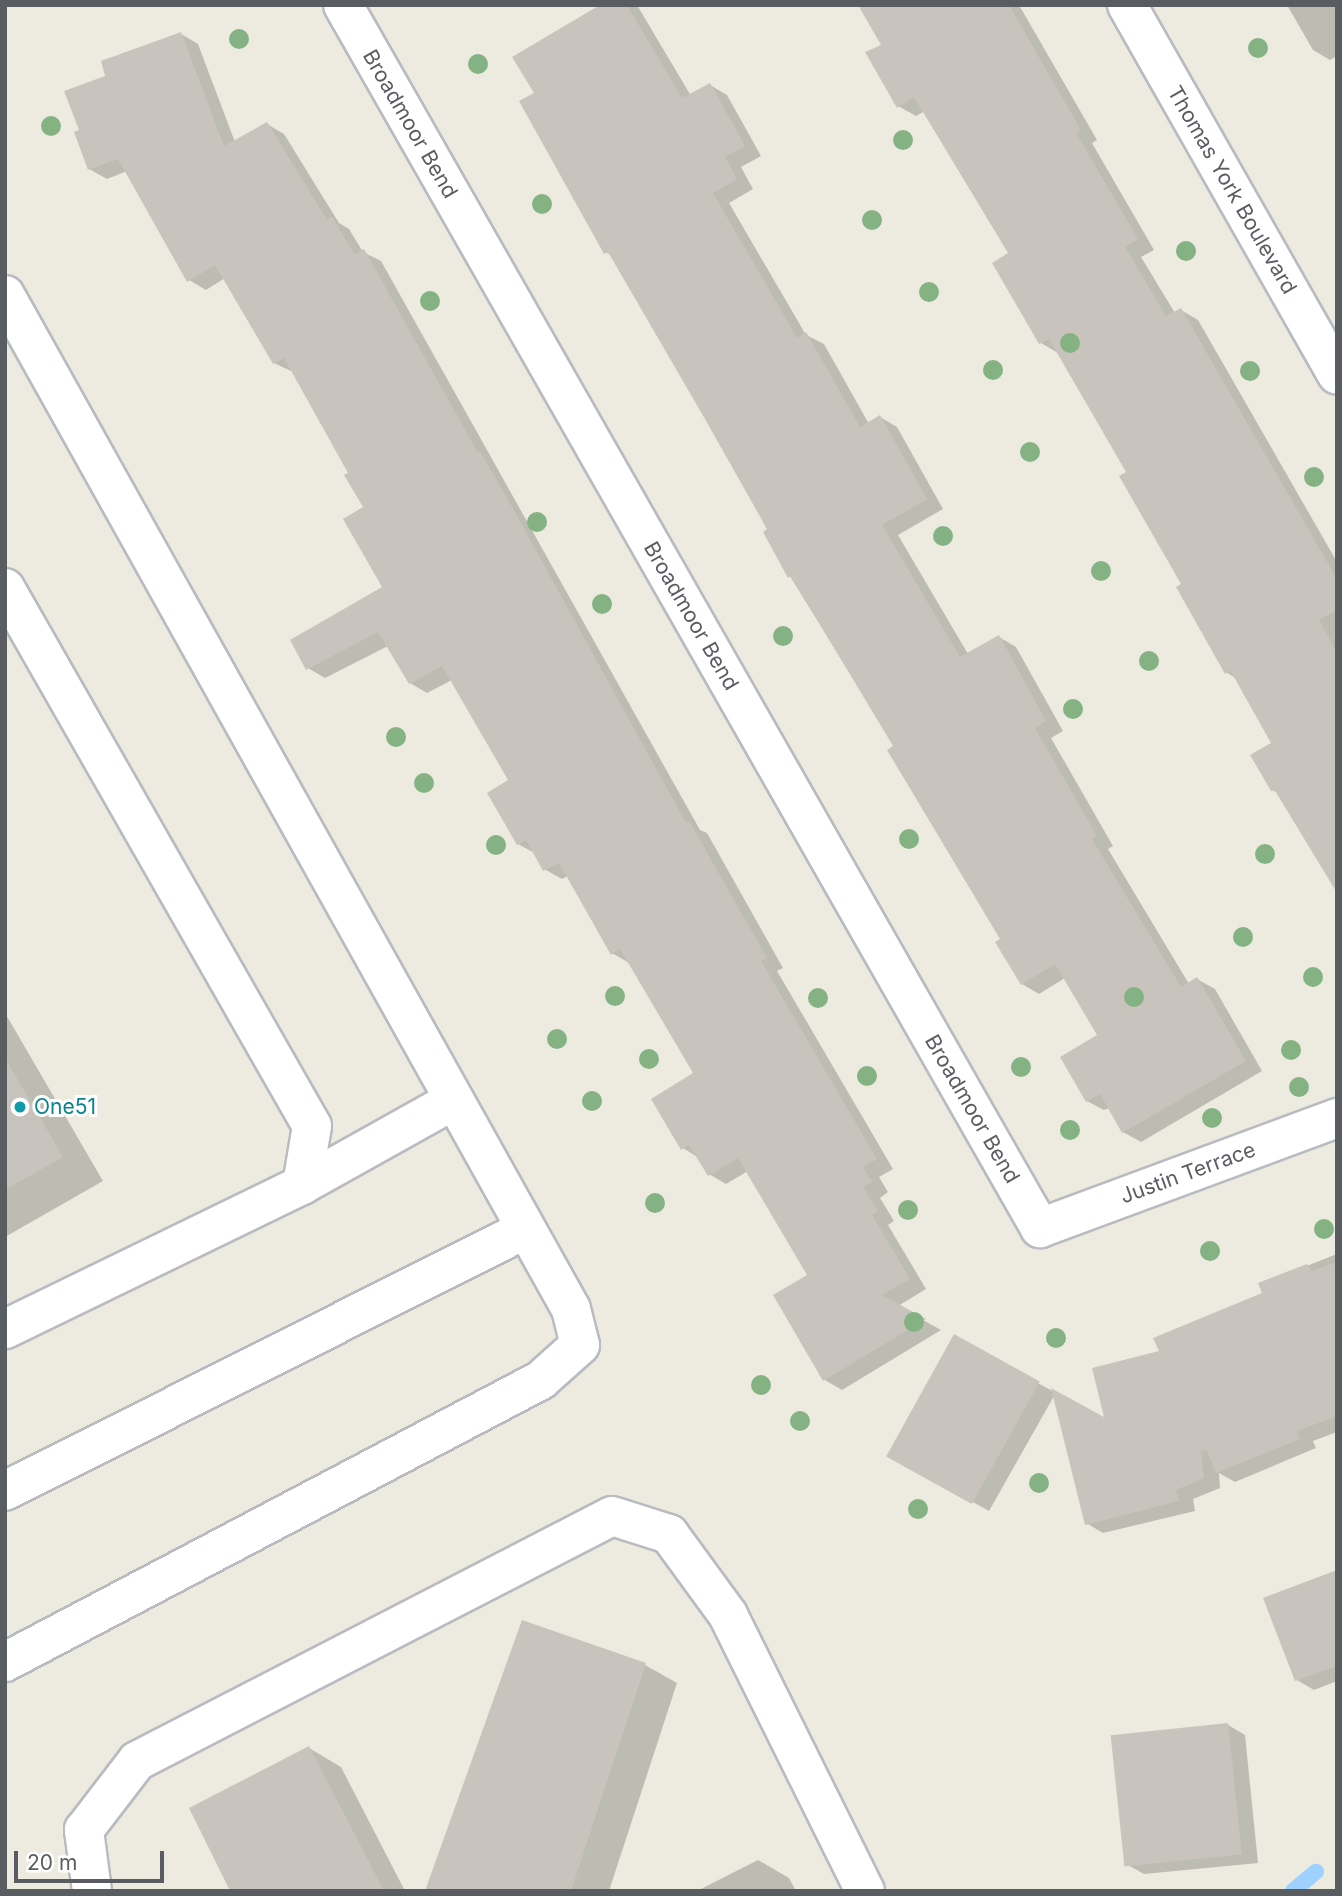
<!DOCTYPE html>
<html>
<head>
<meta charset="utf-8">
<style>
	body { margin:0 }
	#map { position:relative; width:1342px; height:1896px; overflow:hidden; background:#edebe0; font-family:Inter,sans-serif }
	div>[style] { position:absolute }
	.shadow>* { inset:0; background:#0003 }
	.stream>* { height:16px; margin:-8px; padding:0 8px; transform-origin:8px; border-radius:8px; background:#9ed1ff }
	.building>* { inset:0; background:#c8c4bd; transform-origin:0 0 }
	.roads { filter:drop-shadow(2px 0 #b8bbc0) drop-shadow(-2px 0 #b8bbc0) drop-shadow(0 2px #b8bbc0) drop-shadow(0 -2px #b8bbc0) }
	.minor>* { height:38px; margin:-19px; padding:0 19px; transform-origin:19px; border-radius:19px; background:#fff }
	.trees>* { width:20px; height:20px; margin:-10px; border-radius:50%; background:#84b282 }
	.dots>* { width:19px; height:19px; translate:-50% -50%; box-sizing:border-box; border:4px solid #fff; border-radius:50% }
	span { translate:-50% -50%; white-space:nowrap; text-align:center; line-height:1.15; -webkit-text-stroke:6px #fff; paint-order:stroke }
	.street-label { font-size:21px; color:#595d62 }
	.culture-label { font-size:21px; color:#0d838f }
	.left { translate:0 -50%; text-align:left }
	.frame { position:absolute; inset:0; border:7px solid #595d62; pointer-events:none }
	.scale { position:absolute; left:14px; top:1851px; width:150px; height:32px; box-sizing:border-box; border:4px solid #595d62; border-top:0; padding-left:9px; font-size:21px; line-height:24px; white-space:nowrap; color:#595d62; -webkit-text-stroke:5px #fff; paint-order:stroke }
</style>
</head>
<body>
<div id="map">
	<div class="shadow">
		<i style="clip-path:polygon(603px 5px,637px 5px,691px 96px,710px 85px,727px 95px,761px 156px,741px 167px,753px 189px,729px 203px,806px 335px,824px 344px,869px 424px,880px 417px,897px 427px,943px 509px,898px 535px,968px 654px,999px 637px,1016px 647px,1063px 731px,1051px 738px,1113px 846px,1108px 849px,1189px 984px,1197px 979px,1215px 989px,1262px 1071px,1141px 1142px,1123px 1132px,1110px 1108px,1104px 1110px,1087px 1101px,1100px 1035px,1065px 978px,1039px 994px,1022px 984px,1003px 940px,895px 747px,790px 576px,769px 530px,612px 256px,606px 252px,536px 94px)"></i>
		<i style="clip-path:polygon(860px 5px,1019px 5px,1097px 140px,1092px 143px,1154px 250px,1141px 257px,1175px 313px,1181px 310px,1198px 320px,1337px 562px,1337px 889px,1280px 794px,1272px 790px,1274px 744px,1237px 679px,1226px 672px,1128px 472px,1058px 353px,1041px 343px,1010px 254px,925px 111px,916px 116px,898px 106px,884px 46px)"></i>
		<i style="clip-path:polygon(1287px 5px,1337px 5px,1337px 56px,1330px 60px,1313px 50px)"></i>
		<i style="clip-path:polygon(181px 34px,198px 44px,235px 142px,267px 124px,284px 134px,339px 223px,349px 229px,363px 252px,381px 261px,700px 830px,707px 833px,783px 968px,777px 971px,893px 1169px,879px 1177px,888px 1192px,880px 1198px,894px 1221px,888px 1225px,926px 1289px,898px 1306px,941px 1330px,842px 1390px,825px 1380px,809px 1275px,748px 1171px,726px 1184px,709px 1174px,699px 1158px,683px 1148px,695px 1074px,631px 964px,612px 953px,568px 876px,562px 879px,544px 869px,536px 854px,518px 844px,510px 781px,452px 680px,427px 693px,410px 683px,388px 646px,325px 678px,308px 668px,385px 588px,365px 508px,351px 473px,293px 372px,274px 363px,225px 278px,206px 290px,189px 280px,127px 171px,107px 179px,89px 169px,81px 132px,108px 77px)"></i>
		<i style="clip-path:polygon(5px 1013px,103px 1181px,5px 1237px)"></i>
		<i style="clip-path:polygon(1337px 1254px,1337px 1432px,1313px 1441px,1316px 1448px,1235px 1482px,1219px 1473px,1220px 1488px,1193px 1499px,1195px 1511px,1103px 1533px,1086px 1523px,1054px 1396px,989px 1511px,888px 1455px,954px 1337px,1107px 1421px,1161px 1352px,1265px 1294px,1261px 1284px)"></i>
		<i style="clip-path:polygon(1337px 1572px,1337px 1681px,1314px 1690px,1297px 1680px)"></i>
		<i style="clip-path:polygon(645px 1665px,677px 1683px,609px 1891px,427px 1891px)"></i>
		<i style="clip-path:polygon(1228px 1725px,1245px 1735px,1258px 1863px,1144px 1874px,1126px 1864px)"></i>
		<i style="clip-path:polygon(309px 1748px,341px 1767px,405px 1891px,232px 1891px)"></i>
		<i style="clip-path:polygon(758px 1860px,789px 1878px,796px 1891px,697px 1891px)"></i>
	</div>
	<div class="stream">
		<i style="left:1293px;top:1891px;width:30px;rotate:-40deg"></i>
	</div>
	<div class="building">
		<i style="clip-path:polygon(600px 5px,627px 5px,682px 98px,710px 83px,745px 146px,725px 157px,737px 179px,713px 193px,797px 338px,806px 332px,860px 427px,880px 415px,927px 499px,882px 525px,960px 657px,999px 635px,1046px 721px,1035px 728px,1097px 836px,1092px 839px,1181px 987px,1197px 977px,1246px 1061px,1122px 1133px,1100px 1094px,1086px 1102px,1060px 1057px,1097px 1035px,1055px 964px,1021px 985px,995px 942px,1000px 939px,887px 750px,893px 746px,791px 576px,788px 578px,763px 532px,767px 529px,705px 419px,608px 252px,604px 254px,519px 101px,534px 93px,512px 57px)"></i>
		<i style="clip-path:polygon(858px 5px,1009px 5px,1081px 130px,1076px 133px,1138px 239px,1125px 247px,1166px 316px,1181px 308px,1337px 579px,1337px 610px,1319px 620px,1337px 653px,1337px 893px,1274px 789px,1271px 791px,1250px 755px,1271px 743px,1230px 670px,1225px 674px,1176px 587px,1181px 584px,1119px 476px,1126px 472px,1049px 339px,1039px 344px,992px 263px,1008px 253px,914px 97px,897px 108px,865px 52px,881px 45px)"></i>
		<i style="clip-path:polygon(181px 32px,224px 146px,267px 122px,327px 220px,332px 217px,355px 255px,364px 249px,478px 453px,480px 452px,506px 496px,686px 823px,689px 821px,767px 958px,761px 961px,877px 1159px,863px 1167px,872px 1182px,863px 1187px,878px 1211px,872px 1215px,910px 1279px,882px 1295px,926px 1319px,823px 1381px,773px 1295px,807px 1275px,738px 1158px,708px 1176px,689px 1145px,681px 1150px,651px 1099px,693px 1073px,620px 949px,611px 955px,559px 863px,543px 871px,526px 840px,517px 845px,487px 793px,508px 780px,442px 666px,409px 684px,378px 632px,306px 670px,290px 640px,382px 587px,343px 519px,363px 507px,344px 475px,348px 473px,284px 358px,273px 364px,215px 265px,187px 282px,118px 159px,88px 170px,74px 132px,79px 130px,64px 91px,105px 76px,101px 61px)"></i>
		<i style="clip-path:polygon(5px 1058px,63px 1157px,5px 1190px)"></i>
		<i style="clip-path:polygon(1337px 1262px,1337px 1416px,1297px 1431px,1300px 1439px,1216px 1473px,1207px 1450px,1201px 1451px,1204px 1478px,1176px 1490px,1179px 1501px,1085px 1525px,1051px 1388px,1104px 1417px,1092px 1368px,1159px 1351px,1153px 1338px,1262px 1293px,1258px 1283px,1307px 1264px,1311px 1271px)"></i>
		<i style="left:954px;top:1334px;width:98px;height:140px;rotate:29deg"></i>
		<i style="clip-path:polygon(1337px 1570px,1337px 1666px,1295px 1681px,1263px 1598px)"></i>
		<i style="clip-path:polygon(522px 1620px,646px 1663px,571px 1891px,425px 1891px)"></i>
		<i style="left:1228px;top:1723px;width:132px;height:118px;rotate:84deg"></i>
		<i style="clip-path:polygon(309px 1746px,384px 1891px,230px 1891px,189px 1808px)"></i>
	</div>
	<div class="roads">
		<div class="minor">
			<i style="left:343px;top:5px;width:1408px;rotate:60.32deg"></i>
			<i style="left:1040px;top:1228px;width:317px;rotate:-20.3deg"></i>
			<i style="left:1127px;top:5px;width:425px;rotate:60.4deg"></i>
			<i style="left:5px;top:295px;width:1161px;rotate:60.83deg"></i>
			<i style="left:571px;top:1309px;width:37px;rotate:76deg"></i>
			<i style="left:580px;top:1345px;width:52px;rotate:138.1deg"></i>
			<i style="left:541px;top:1380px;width:606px;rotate:152.25deg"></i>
			<i style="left:5px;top:588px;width:619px;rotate:60.29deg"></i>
			<i style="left:312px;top:1126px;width:60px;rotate:99.6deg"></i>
			<i style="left:302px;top:1185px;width:330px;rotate:154.1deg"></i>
			<i style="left:302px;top:1185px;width:174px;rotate:-29.2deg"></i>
			<i style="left:5px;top:1491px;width:583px;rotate:-26.7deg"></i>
			<i style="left:92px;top:1891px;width:62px;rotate:-97.5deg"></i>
			<i style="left:84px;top:1830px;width:87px;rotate:-52.5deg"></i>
			<i style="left:137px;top:1761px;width:534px;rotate:-27.28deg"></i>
			<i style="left:612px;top:1516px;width:60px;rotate:17.5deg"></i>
			<i style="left:669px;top:1534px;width:100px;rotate:53.9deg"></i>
			<i style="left:728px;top:1615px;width:308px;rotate:63.6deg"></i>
		</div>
	</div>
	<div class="trees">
		<i style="left:239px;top:39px"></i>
		<i style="left:1258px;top:48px"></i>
		<i style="left:478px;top:64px"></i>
		<i style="left:51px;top:126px"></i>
		<i style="left:903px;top:140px"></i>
		<i style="left:542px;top:204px"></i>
		<i style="left:872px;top:220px"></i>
		<i style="left:1186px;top:251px"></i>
		<i style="left:929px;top:292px"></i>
		<i style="left:430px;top:301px"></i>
		<i style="left:1070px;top:343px"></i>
		<i style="left:993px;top:370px"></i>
		<i style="left:1250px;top:371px"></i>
		<i style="left:1030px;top:452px"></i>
		<i style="left:1314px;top:477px"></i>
		<i style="left:537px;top:522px"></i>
		<i style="left:943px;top:536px"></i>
		<i style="left:1101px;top:571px"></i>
		<i style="left:602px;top:604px"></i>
		<i style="left:783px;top:636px"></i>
		<i style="left:1149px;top:661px"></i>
		<i style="left:1073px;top:709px"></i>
		<i style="left:396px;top:737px"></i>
		<i style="left:424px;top:783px"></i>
		<i style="left:909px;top:839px"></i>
		<i style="left:496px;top:845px"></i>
		<i style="left:1265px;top:854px"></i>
		<i style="left:1243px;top:937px"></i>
		<i style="left:1313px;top:977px"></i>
		<i style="left:615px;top:996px"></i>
		<i style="left:1134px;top:997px"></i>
		<i style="left:818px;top:998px"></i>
		<i style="left:557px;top:1039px"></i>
		<i style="left:1291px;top:1050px"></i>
		<i style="left:649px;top:1059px"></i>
		<i style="left:1021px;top:1067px"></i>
		<i style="left:867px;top:1076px"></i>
		<i style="left:1299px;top:1087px"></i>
		<i style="left:592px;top:1101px"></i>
		<i style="left:1212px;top:1118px"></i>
		<i style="left:1070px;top:1130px"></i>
		<i style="left:655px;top:1203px"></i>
		<i style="left:908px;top:1210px"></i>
		<i style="left:1324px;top:1229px"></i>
		<i style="left:1210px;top:1251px"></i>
		<i style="left:914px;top:1322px"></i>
		<i style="left:1056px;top:1338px"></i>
		<i style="left:761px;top:1385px"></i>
		<i style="left:800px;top:1421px"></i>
		<i style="left:1039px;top:1483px"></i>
		<i style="left:918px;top:1509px"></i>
	</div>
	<div class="dots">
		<i style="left:20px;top:1107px;background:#0f9aa8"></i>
	</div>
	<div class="street-label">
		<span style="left:410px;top:124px;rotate:60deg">Broadmoor Bend</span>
		<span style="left:1232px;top:190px;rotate:60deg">Thomas York Boulevard</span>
		<span style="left:691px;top:616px;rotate:60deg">Broadmoor Bend</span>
		<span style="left:972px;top:1109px;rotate:60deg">Broadmoor Bend</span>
		<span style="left:1188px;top:1173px;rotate:-20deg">Justin Terrace</span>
	</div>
	<div class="culture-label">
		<span class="left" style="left:34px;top:1107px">One51</span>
	</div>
	<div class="frame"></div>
	<div class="scale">20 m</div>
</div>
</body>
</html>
